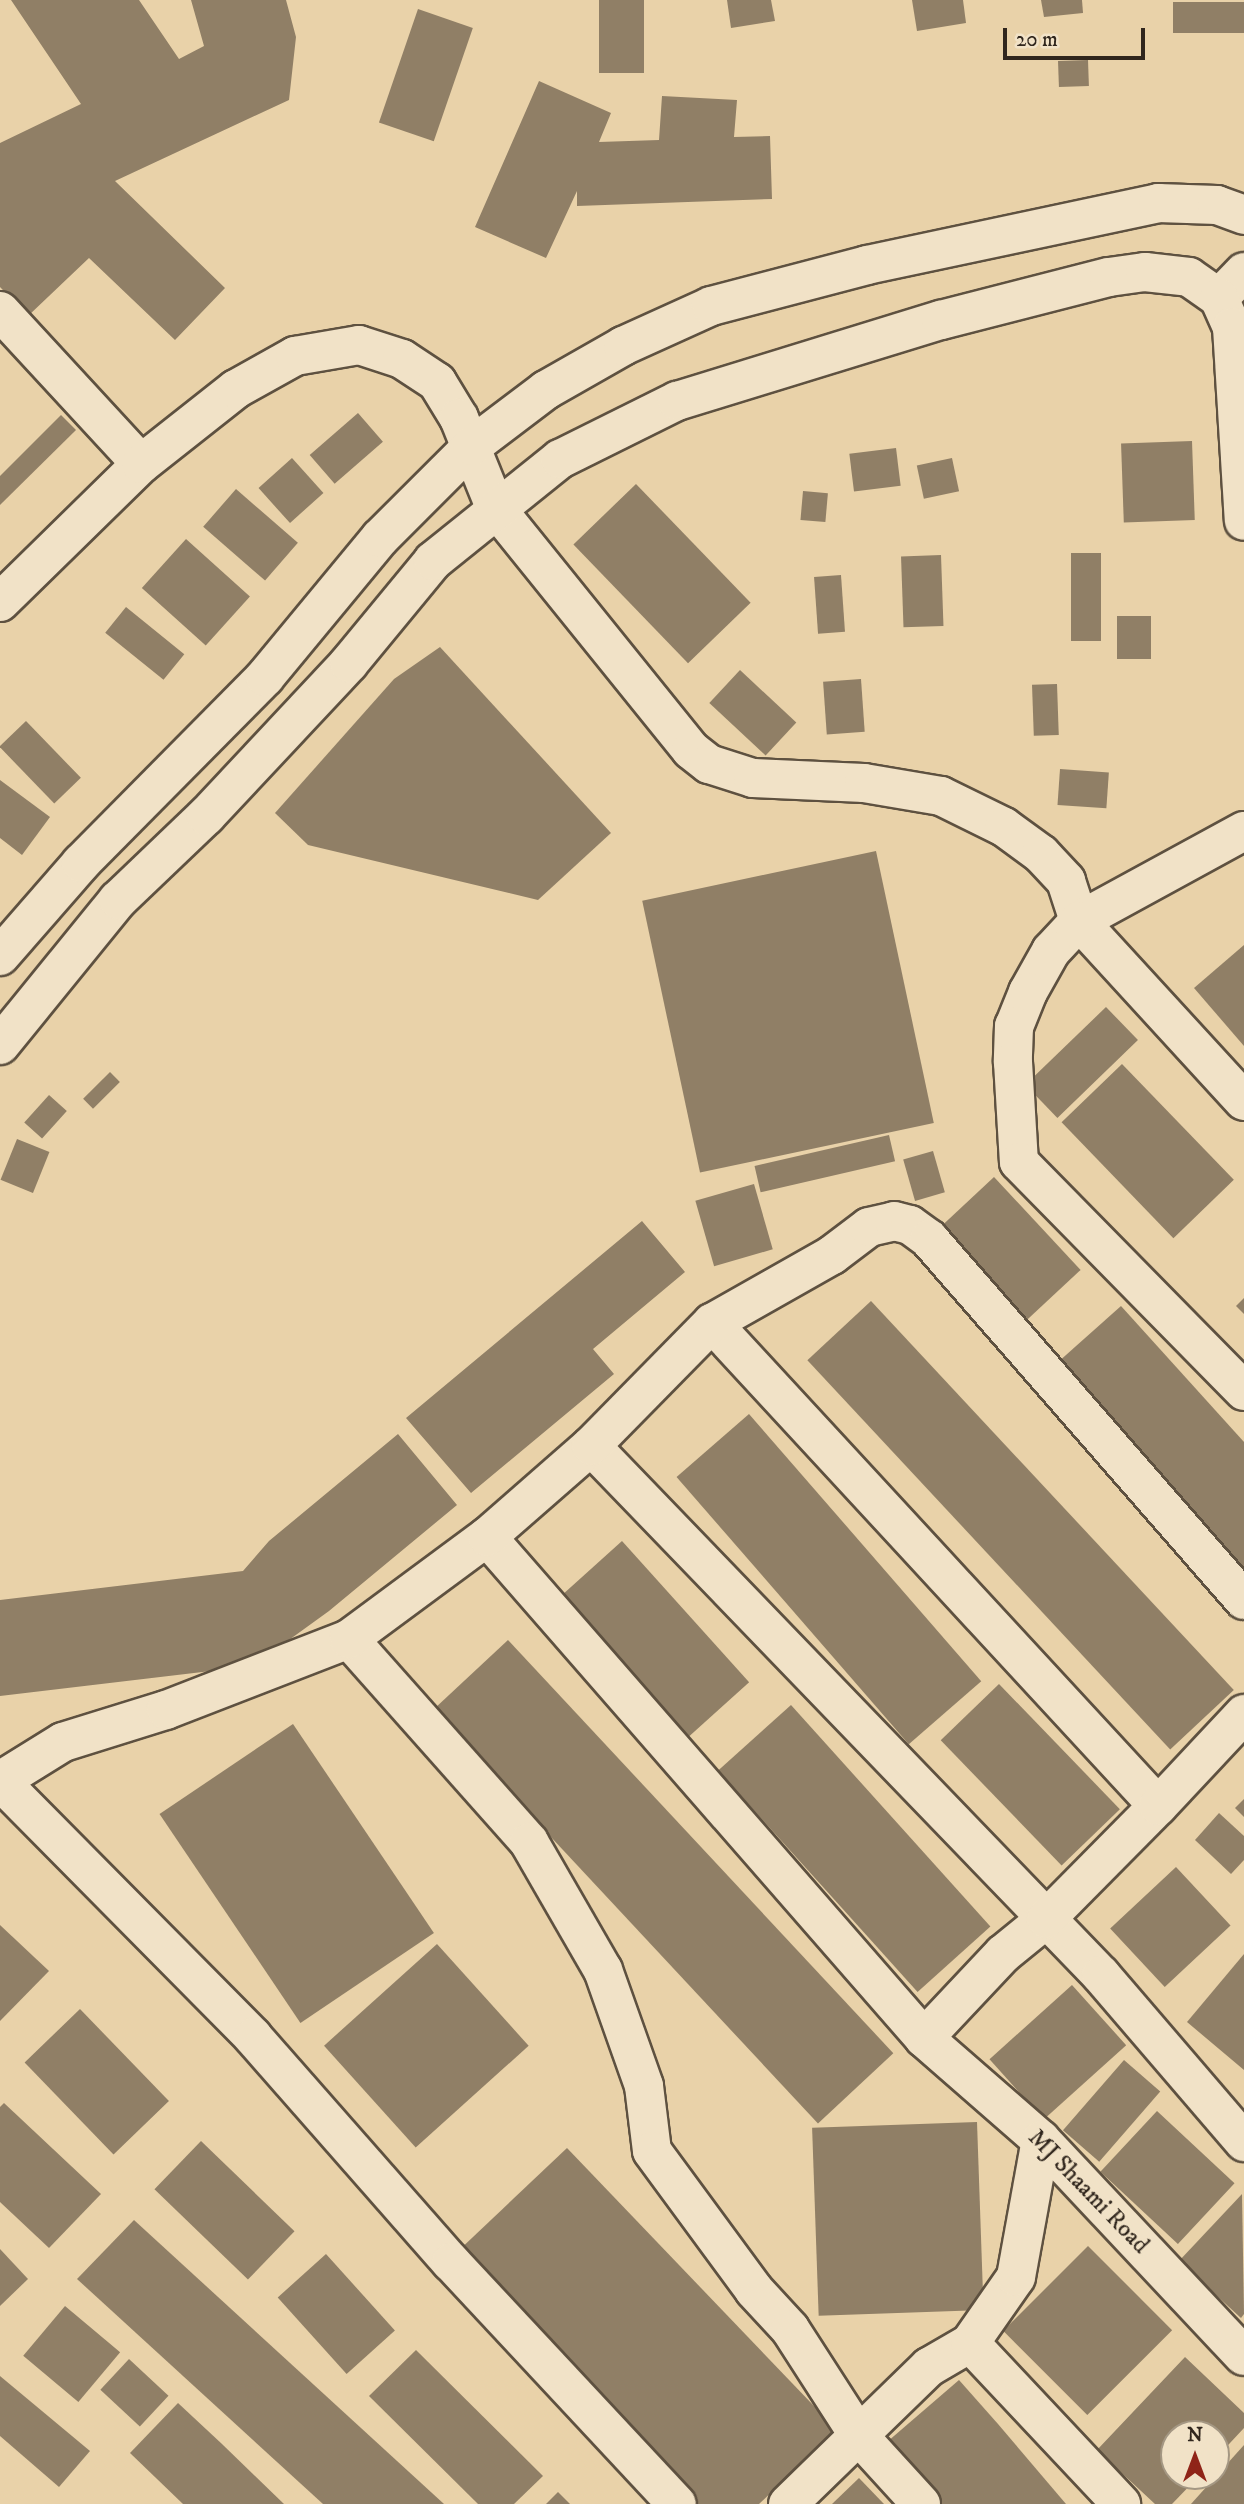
<!DOCTYPE html>
<html>
<head>
<meta charset="utf-8">
<style>
	body { margin:0 }
	#map { position:relative; width:1244px; height:2504px; overflow:hidden; background:#e9d2a9; font-family:"IM FELL DW Pica",serif }
	div>[style] { position:absolute }
	.building>* { inset:0; background:#907f66; transform-origin:0 0 }
	.roads { filter:drop-shadow(2px 0 #5e5140) drop-shadow(-2px 0 #5e5140) drop-shadow(0 2px #5e5140) drop-shadow(0 -2px #5e5140) }
	.street>* { height:38px; margin:-19px; padding:0 19px; transform-origin:19px; border-radius:19px; background:#f1e2c7 }
	.secondary>* { height:38px; margin:-19px; padding:0 19px; transform-origin:19px; border-radius:19px; background:#f1e2c7 }
	span { translate:-50% -50%; white-space:nowrap; text-align:center; line-height:1.15; -webkit-text-stroke:5px #f1e2c7; paint-order:stroke }
	.street-label { font-size:24px; color:#30261d }
	.north { position:absolute; left:1160px; top:2420px; width:70px; height:70px; box-sizing:border-box; background:#f1e2c7; border:2px solid #a49783; border-radius:50%; rotate:0deg; font-size:19px; font-weight:700; line-height:28px; text-align:center; color:#30261d }
	.north::after { content:''; display:block; margin:auto; width:24px; height:32px; background:#8f2418; clip-path:polygon(50% 0,100% 100%,50% 72%,0 100%) }
	.scale { position:absolute; left:1003px; top:28px; width:142px; height:32px; box-sizing:border-box; border:4px solid #30261d; border-top:0; padding-left:9px; font-size:21px; line-height:24px; white-space:nowrap; color:#30261d; -webkit-text-stroke:5px #f1e2c7; paint-order:stroke }
</style>
</head>
<body>
<div id="map">
	<div class="building">
		<i style="clip-path:polygon(11px 0,139px 0,179px 59px,204px 46px,191px 0,286px 0,296px 37px,289px 100px,115px 181px,225px 288px,175px 340px,89px 258px,28px 316px,0 287px,0 143px,81px 104px)"></i>
		<i style="left:599px;top:0;width:45px;height:73px"></i>
		<i style="clip-path:polygon(727px 0,771px 0,775px 21px,731px 28px)"></i>
		<i style="clip-path:polygon(912px 0,963px 0,966px 23px,917px 31px)"></i>
		<i style="clip-path:polygon(1041px 0,1082px 0,1083px 13px,1044px 17px)"></i>
		<i style="left:1244px;top:2px;width:31px;height:71px;rotate:90deg"></i>
		<i style="left:418px;top:9px;width:58px;height:120px;rotate:19deg"></i>
		<i style="left:1088px;top:60px;width:26px;height:30px;rotate:88deg"></i>
		<i style="clip-path:polygon(539px 81px,611px 113px,599px 142px,659px 140px,662px 96px,737px 100px,734px 137px,770px 136px,772px 199px,577px 206px,577px 191px,546px 258px,475px 227px)"></i>
		<i style="left:358px;top:413px;width:38px;height:64px;rotate:49deg"></i>
		<i style="clip-path:polygon(61px 415px,76px 430px,0 505px,0 476px)"></i>
		<i style="left:1192px;top:441px;width:79px;height:71px;rotate:88deg"></i>
		<i style="left:896px;top:448px;width:38px;height:47px;rotate:83deg"></i>
		<i style="left:292px;top:458px;width:47px;height:45px;rotate:48deg"></i>
		<i style="left:952px;top:458px;width:34px;height:36px;rotate:78deg"></i>
		<i style="left:636px;top:484px;width:165px;height:87px;rotate:46deg"></i>
		<i style="left:236px;top:489px;width:82px;height:50px;rotate:41deg"></i>
		<i style="left:803px;top:491px;width:25px;height:29px;rotate:5deg"></i>
		<i style="left:186px;top:539px;width:86px;height:66px;rotate:42deg"></i>
		<i style="left:1071px;top:553px;width:30px;height:88px"></i>
		<i style="left:941px;top:555px;width:71px;height:40px;rotate:88deg"></i>
		<i style="left:841px;top:575px;width:57px;height:27px;rotate:86deg"></i>
		<i style="left:126px;top:607px;width:75px;height:33px;rotate:39deg"></i>
		<i style="left:1117px;top:616px;width:34px;height:43px"></i>
		<i style="clip-path:polygon(440px 647px,611px 833px,538px 900px,308px 845px,275px 813px,394px 679px)"></i>
		<i style="left:740px;top:670px;width:77px;height:45px;rotate:43deg"></i>
		<i style="left:861px;top:679px;width:53px;height:38px;rotate:86deg"></i>
		<i style="left:1057px;top:684px;width:51px;height:25px;rotate:88deg"></i>
		<i style="left:26px;top:721px;width:79px;height:37px;rotate:46deg"></i>
		<i style="left:1060px;top:769px;width:49px;height:36px;rotate:4deg"></i>
		<i style="clip-path:polygon(0 780px,50px 817px,22px 855px,0 838px)"></i>
		<i style="left:876px;top:851px;width:278px;height:239px;rotate:78deg"></i>
		<i style="clip-path:polygon(1244px 945px,1244px 1046px,1194px 988px)"></i>
		<i style="left:1106px;top:1007px;width:46px;height:112px;rotate:46deg"></i>
		<i style="left:1122px;top:1064px;width:161px;height:84px;rotate:46deg"></i>
		<i style="left:110px;top:1072px;width:14px;height:38px;rotate:45deg"></i>
		<i style="left:49px;top:1095px;width:24px;height:37px;rotate:42deg"></i>
		<i style="left:889px;top:1135px;width:27px;height:138px;rotate:77deg"></i>
		<i style="left:17px;top:1139px;width:35px;height:44px;rotate:22deg"></i>
		<i style="left:933px;top:1151px;width:43px;height:31px;rotate:74deg"></i>
		<i style="left:994px;top:1177px;width:127px;height:86px;rotate:47deg"></i>
		<i style="left:754px;top:1184px;width:68px;height:61px;rotate:74deg"></i>
		<i style="clip-path:polygon(642px 1221px,685px 1272px,593px 1349px,614px 1374px,471px 1493px,406px 1418px)"></i>
		<i style="clip-path:polygon(1244px 1298px,1244px 1314px,1236px 1306px)"></i>
		<i style="left:871px;top:1301px;width:532px;height:87px;rotate:47deg"></i>
		<i style="clip-path:polygon(1121px 1306px,1244px 1442px,1244px 1573px,1057px 1363px)"></i>
		<i style="left:749px;top:1414px;width:354px;height:96px;rotate:49deg"></i>
		<i style="clip-path:polygon(398px 1434px,457px 1505px,329px 1611px,253px 1666px,0 1696px,0 1600px,243px 1571px,269px 1541px)"></i>
		<i style="left:622px;top:1541px;width:190px;height:81px;rotate:48deg"></i>
		<i style="left:508px;top:1640px;width:565px;height:103px;rotate:47deg"></i>
		<i style="left:999px;top:1684px;width:174px;height:81px;rotate:46deg"></i>
		<i style="left:791px;top:1705px;width:298px;height:98px;rotate:48deg"></i>
		<i style="left:293px;top:1724px;width:252px;height:161px;rotate:56deg"></i>
		<i style="clip-path:polygon(1244px 1799px,1244px 1817px,1235px 1808px)"></i>
		<i style="clip-path:polygon(1219px 1813px,1244px 1836px,1244px 1860px,1231px 1874px,1195px 1840px)"></i>
		<i style="left:1176px;top:1867px;width:80px;height:90px;rotate:47deg"></i>
		<i style="clip-path:polygon(0 1925px,49px 1971px,0 2021px)"></i>
		<i style="left:437px;top:1944px;width:137px;height:152px;rotate:48deg"></i>
		<i style="clip-path:polygon(1244px 1954px,1244px 2070px,1187px 2022px)"></i>
		<i style="left:1072px;top:1985px;width:81px;height:111px;rotate:48deg"></i>
		<i style="left:80px;top:2009px;width:128px;height:77px;rotate:46deg"></i>
		<i style="left:1124px;top:2060px;width:48px;height:93px;rotate:41deg"></i>
		<i style="clip-path:polygon(4px 2103px,101px 2194px,49px 2248px,0 2202px,0 2107px)"></i>
		<i style="left:1157px;top:2111px;width:106px;height:83px;rotate:43deg"></i>
		<i style="left:977px;top:2122px;width:188px;height:165px;rotate:88deg"></i>
		<i style="left:201px;top:2141px;width:130px;height:67px;rotate:44deg"></i>
		<i style="clip-path:polygon(567px 2148px,837px 2430px,759px 2504px,695px 2504px,455px 2254px)"></i>
		<i style="clip-path:polygon(1242px 2194px,1244px 2314px,1241px 2318px,1179px 2261px)"></i>
		<i style="clip-path:polygon(134px 2220px,444px 2504px,323px 2504px,77px 2279px)"></i>
		<i style="left:1088px;top:2246px;width:119px;height:120px;rotate:45deg"></i>
		<i style="clip-path:polygon(0 2249px,28px 2279px,0 2306px)"></i>
		<i style="left:326px;top:2254px;width:103px;height:65px;rotate:48deg"></i>
		<i style="left:65px;top:2306px;width:72px;height:65px;rotate:40deg"></i>
		<i style="clip-path:polygon(416px 2350px,543px 2476px,514px 2504px,478px 2504px,369px 2396px)"></i>
		<i style="clip-path:polygon(1185px 2357px,1244px 2413px,1244px 2428px,1216px 2458px,1216px 2434px,1174px 2434px,1174px 2476px,1199px 2476px,1172px 2504px,1155px 2504px,1097px 2450px)"></i>
		<i style="left:129px;top:2359px;width:54px;height:42px;rotate:43deg"></i>
		<i style="clip-path:polygon(0 2376px,90px 2451px,59px 2487px,0 2436px)"></i>
		<i style="clip-path:polygon(959px 2380px,998px 2424px,1066px 2504px,940px 2504px,887px 2442px)"></i>
		<i style="clip-path:polygon(178px 2403px,222px 2444px,284px 2504px,183px 2504px,130px 2453px)"></i>
		<i style="clip-path:polygon(1244px 2445px,1244px 2504px,1191px 2504px)"></i>
		<i style="clip-path:polygon(859px 2478px,884px 2504px,832px 2504px)"></i>
		<i style="clip-path:polygon(558px 2492px,570px 2504px,546px 2504px)"></i>
	</div>
	<div class="roads">
		<div class="street">
			<i style="left:0;top:311px;width:208px;rotate:47.3deg"></i>
			<i style="left:0;top:602px;width:197px;rotate:-44.4deg"></i>
			<i style="left:141px;top:464px;width:121px;rotate:-38.3deg"></i>
			<i style="left:236px;top:389px;width:68px;rotate:-29.2deg"></i>
			<i style="left:295px;top:356px;width:65px;rotate:-9.8deg"></i>
			<i style="left:359px;top:345px;width:45px;rotate:18deg"></i>
			<i style="left:402px;top:359px;width:42px;rotate:33.3deg"></i>
			<i style="left:437px;top:382px;width:42px;rotate:58.6deg"></i>
			<i style="left:459px;top:418px;width:96px;rotate:68deg"></i>
			<i style="left:495px;top:507px;width:312px;rotate:51.1deg"></i>
			<i style="left:691px;top:750px;width:23px;rotate:38deg"></i>
			<i style="left:709px;top:764px;width:46px;rotate:17.7deg"></i>
			<i style="left:753px;top:778px;width:111px;rotate:2.6deg"></i>
			<i style="left:864px;top:783px;width:78px;rotate:9.6deg"></i>
			<i style="left:941px;top:796px;width:70px;rotate:26.2deg"></i>
			<i style="left:1004px;top:827px;width:46px;rotate:36.1deg"></i>
			<i style="left:1041px;top:854px;width:37px;rotate:47deg"></i>
			<i style="left:1066px;top:881px;width:42px;rotate:72deg"></i>
			<i style="left:1079px;top:921px;width:244px;rotate:47.5deg"></i>
			<i style="left:1244px;top:831px;width:188px;rotate:151.4deg"></i>
			<i style="left:1079px;top:921px;width:41px;rotate:133deg"></i>
			<i style="left:1051px;top:951px;width:47px;rotate:119.3deg"></i>
			<i style="left:1028px;top:992px;width:37px;rotate:112deg"></i>
			<i style="left:1014px;top:1026px;width:36px;rotate:92deg"></i>
			<i style="left:1013px;top:1062px;width:100px;rotate:86.6deg"></i>
			<i style="left:1019px;top:1162px;width:321px;rotate:45.5deg"></i>
			<i style="left:712px;top:1323px;width:657px;rotate:47.28deg"></i>
			<i style="left:591px;top:1446px;width:735px;rotate:46.05deg"></i>
			<i style="left:1101px;top:1975px;width:220px;rotate:49.4deg"></i>
			<i style="left:487px;top:1537px;width:665px;rotate:48.9deg"></i>
			<i style="left:924px;top:2038px;width:155px;rotate:41.1deg"></i>
			<i style="left:1041px;top:2140px;width:296px;rotate:46.8deg"></i>
			<i style="left:349px;top:1639px;width:271px;rotate:48.4deg"></i>
			<i style="left:529px;top:1842px;width:148px;rotate:60deg"></i>
			<i style="left:603px;top:1970px;width:123px;rotate:70.5deg"></i>
			<i style="left:644px;top:2086px;width:65px;rotate:83deg"></i>
			<i style="left:652px;top:2151px;width:172px;rotate:53.7deg"></i>
			<i style="left:754px;top:2290px;width:53px;rotate:47.3deg"></i>
			<i style="left:790px;top:2329px;width:127px;rotate:57.2deg"></i>
			<i style="left:859px;top:2436px;width:92px;rotate:47.6deg"></i>
			<i style="left:0;top:1781px;width:74px;rotate:-31.8deg"></i>
			<i style="left:63px;top:1742px;width:108px;rotate:-17.3deg"></i>
			<i style="left:166px;top:1710px;width:196px;rotate:-21.2deg"></i>
			<i style="left:349px;top:1639px;width:172px;rotate:-36.5deg"></i>
			<i style="left:487px;top:1537px;width:138px;rotate:-41.2deg"></i>
			<i style="left:591px;top:1446px;width:173px;rotate:-45.5deg"></i>
			<i style="left:712px;top:1323px;width:138px;rotate:-29.5deg"></i>
			<i style="left:832px;top:1255px;width:46px;rotate:-37.1deg"></i>
			<i style="left:869px;top:1227px;width:26px;rotate:-13deg"></i>
			<i style="left:894px;top:1221px;width:16px;rotate:14deg"></i>
			<i style="left:910px;top:1225px;width:24px;rotate:36deg"></i>
			<i style="left:929px;top:1239px;width:479px;rotate:48.9deg"></i>
			<i style="left:924px;top:2038px;width:115px;rotate:-46.8deg"></i>
			<i style="left:1003px;top:1954px;width:55px;rotate:-39.1deg"></i>
			<i style="left:1046px;top:1919px;width:159px;rotate:-45.3deg"></i>
			<i style="left:1158px;top:1806px;width:126px;rotate:-46.9deg"></i>
			<i style="left:970px;top:2343px;width:221px;rotate:46.8deg"></i>
			<i style="left:788px;top:2504px;width:197px;rotate:-44.2deg"></i>
			<i style="left:929px;top:2367px;width:48px;rotate:-30.3deg"></i>
			<i style="left:970px;top:2343px;width:80px;rotate:-55.1deg"></i>
			<i style="left:1016px;top:2277px;width:139px;rotate:-79.7deg"></i>
		</div>
		<div class="secondary">
			<i style="left:1219px;top:298px;width:36px;rotate:-46deg"></i>
			<i style="left:0;top:956px;width:123px;rotate:-48.9deg"></i>
			<i style="left:81px;top:863px;width:262px;rotate:-45.3deg"></i>
			<i style="left:265px;top:677px;width:180px;rotate:-50.4deg"></i>
			<i style="left:380px;top:538px;width:130px;rotate:-45deg"></i>
			<i style="left:472px;top:446px;width:93px;rotate:-37.1deg"></i>
			<i style="left:546px;top:390px;width:89px;rotate:-29.7deg"></i>
			<i style="left:623px;top:346px;width:97px;rotate:-24.4deg"></i>
			<i style="left:711px;top:306px;width:161px;rotate:-14.7deg"></i>
			<i style="left:867px;top:265px;width:298px;rotate:-12deg"></i>
			<i style="left:1158px;top:203px;width:59px;rotate:1.9deg"></i>
			<i style="left:1217px;top:205px;width:29px;rotate:20deg"></i>
			<i style="left:0;top:1045px;width:187px;rotate:-50.9deg"></i>
			<i style="left:118px;top:900px;width:122px;rotate:-43.7deg"></i>
			<i style="left:206px;top:816px;width:209px;rotate:-46.9deg"></i>
			<i style="left:349px;top:663px;width:132px;rotate:-50.5deg"></i>
			<i style="left:433px;top:561px;width:163px;rotate:-38.8deg"></i>
			<i style="left:560px;top:459px;width:131px;rotate:-26.4deg"></i>
			<i style="left:677px;top:401px;width:276px;rotate:-17.1deg"></i>
			<i style="left:941px;top:320px;width:173px;rotate:-14.4deg"></i>
			<i style="left:1109px;top:277px;width:36px;rotate:-8deg"></i>
			<i style="left:1145px;top:272px;width:44px;rotate:6.5deg"></i>
			<i style="left:1189px;top:277px;width:37px;rotate:35deg"></i>
			<i style="left:1219px;top:298px;width:32px;rotate:66deg"></i>
			<i style="left:1232px;top:327px;width:194px;rotate:86.5deg"></i>
			<i style="left:0;top:1781px;width:360px;rotate:45.3deg"></i>
			<i style="left:253px;top:2037px;width:300px;rotate:48.7deg"></i>
			<i style="left:451px;top:2262px;width:331px;rotate:47deg"></i>
		</div>
	</div>
	<div class="street-label">
		<span style="left:1088px;top:2192px;rotate:46deg">MJ Shaami Road</span>
	</div>
	<div class="north">N</div>
	<div class="scale">20 m</div>
</div>
</body>
</html>
